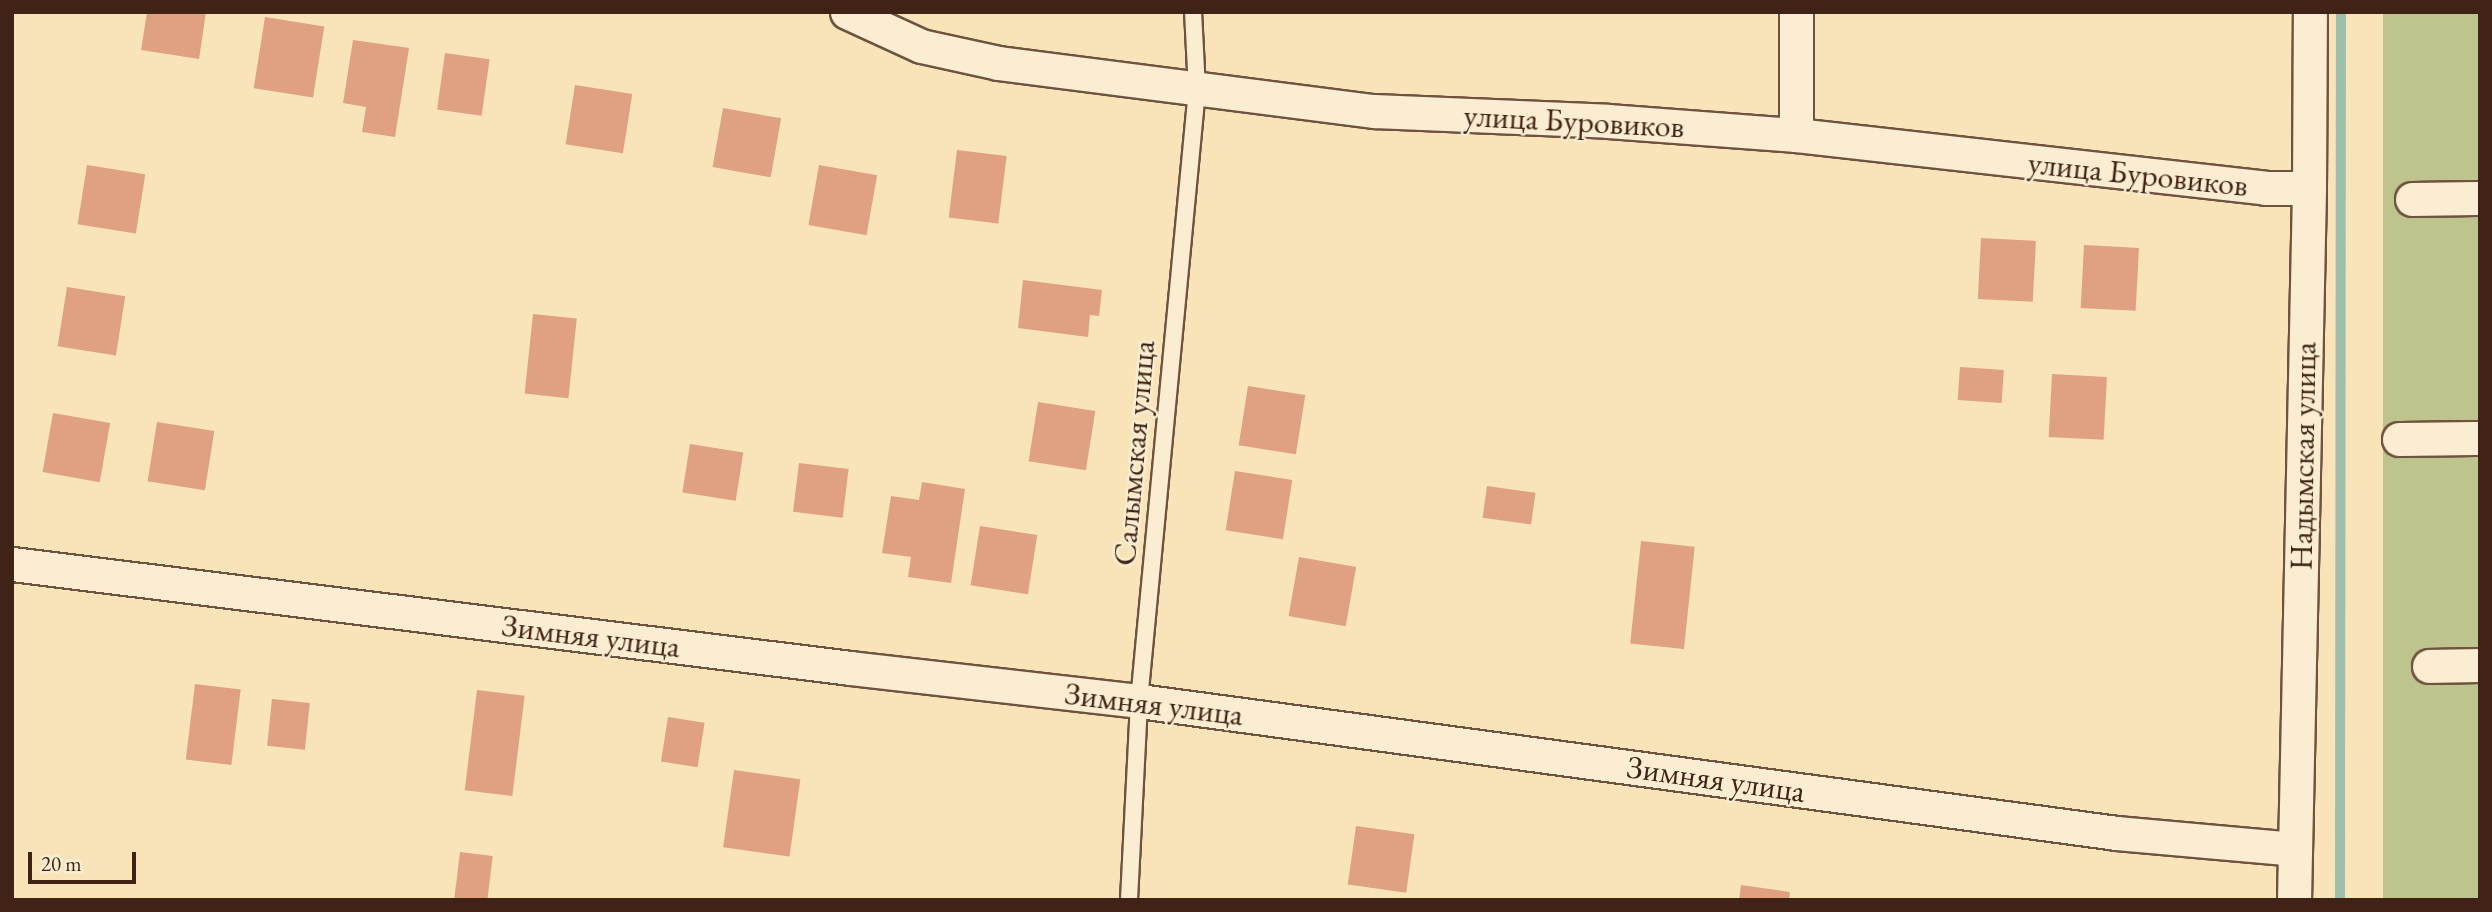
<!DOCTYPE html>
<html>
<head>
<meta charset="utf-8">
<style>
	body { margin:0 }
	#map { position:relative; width:2492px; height:912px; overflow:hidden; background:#f8e4b8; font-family:"EB Garamond",serif }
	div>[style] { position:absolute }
	.green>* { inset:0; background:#bec48e; transform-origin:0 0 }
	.stream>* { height:10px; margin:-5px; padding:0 5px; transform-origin:5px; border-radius:5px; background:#9ebfab }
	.building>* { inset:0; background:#dfa181; transform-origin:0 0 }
	.roads { filter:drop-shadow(2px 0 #6f523f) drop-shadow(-2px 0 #6f523f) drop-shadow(0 2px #6f523f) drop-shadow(0 -2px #6f523f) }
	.lane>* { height:16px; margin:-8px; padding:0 8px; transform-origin:8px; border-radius:8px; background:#faedd1 }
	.street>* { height:33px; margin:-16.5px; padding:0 16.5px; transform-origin:16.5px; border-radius:16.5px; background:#faedd1 }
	span { translate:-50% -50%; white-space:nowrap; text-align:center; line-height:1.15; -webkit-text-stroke:5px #faedd1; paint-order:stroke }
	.street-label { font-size:32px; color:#412217 }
	.frame { position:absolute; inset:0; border:14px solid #412217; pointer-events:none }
	.scale { position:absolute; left:28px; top:852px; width:108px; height:32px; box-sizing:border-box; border:4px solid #412217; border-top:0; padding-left:9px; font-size:21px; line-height:24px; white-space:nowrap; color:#412217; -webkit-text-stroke:5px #faedd1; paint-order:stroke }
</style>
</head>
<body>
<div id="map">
	<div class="green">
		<i style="left:2383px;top:12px;width:97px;height:888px"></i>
	</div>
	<div class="stream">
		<i style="left:2340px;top:900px;width:888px;rotate:-89.94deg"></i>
	</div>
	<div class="building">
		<i style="clip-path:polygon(147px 12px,206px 12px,199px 59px,141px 50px)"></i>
		<i style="left:265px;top:17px;width:60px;height:72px;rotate:9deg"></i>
		<i style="clip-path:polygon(353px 40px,409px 48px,395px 137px,362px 132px,366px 107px,343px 103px)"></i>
		<i style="left:445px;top:53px;width:45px;height:57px;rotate:8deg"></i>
		<i style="left:575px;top:85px;width:58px;height:60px;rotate:9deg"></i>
		<i style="left:723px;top:108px;width:59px;height:60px;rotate:10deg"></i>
		<i style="left:957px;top:150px;width:50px;height:68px;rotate:7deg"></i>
		<i style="left:87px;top:165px;width:59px;height:60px;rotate:9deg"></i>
		<i style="left:819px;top:165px;width:59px;height:61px;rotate:10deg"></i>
		<i style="left:1981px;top:238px;width:55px;height:61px;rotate:3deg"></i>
		<i style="left:2084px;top:245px;width:55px;height:63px;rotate:3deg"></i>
		<i style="clip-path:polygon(1023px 280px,1102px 290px,1099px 316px,1090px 315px,1088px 337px,1018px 328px)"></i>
		<i style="left:67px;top:287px;width:59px;height:60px;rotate:9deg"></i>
		<i style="left:533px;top:314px;width:44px;height:80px;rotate:6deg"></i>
		<i style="left:1960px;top:367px;width:44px;height:33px;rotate:4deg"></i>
		<i style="left:2052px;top:374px;width:55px;height:63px;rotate:3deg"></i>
		<i style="left:1248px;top:386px;width:58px;height:60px;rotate:9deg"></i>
		<i style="left:1038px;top:402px;width:58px;height:60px;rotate:9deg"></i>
		<i style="left:53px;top:413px;width:58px;height:60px;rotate:10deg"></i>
		<i style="left:157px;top:422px;width:58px;height:60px;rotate:9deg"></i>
		<i style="left:690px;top:444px;width:54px;height:49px;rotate:9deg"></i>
		<i style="left:799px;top:463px;width:50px;height:49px;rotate:7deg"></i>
		<i style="left:1235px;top:471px;width:58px;height:60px;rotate:9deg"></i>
		<i style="clip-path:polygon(922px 482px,965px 489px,951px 583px,908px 577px,911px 557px,882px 553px,891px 496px,919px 500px)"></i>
		<i style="left:1487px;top:486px;width:49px;height:32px;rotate:8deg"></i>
		<i style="left:980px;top:526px;width:58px;height:60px;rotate:9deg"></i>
		<i style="left:1641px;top:541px;width:54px;height:103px;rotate:6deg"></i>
		<i style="left:1299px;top:557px;width:58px;height:60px;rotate:10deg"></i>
		<i style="left:195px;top:684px;width:46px;height:76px;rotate:7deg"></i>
		<i style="left:477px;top:690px;width:48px;height:101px;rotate:7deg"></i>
		<i style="left:272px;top:699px;width:38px;height:47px;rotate:6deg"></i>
		<i style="left:668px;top:717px;width:37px;height:45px;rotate:9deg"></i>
		<i style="left:734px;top:770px;width:67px;height:78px;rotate:8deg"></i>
		<i style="left:1356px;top:826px;width:59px;height:59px;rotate:8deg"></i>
		<i style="left:460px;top:852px;width:33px;height:48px;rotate:7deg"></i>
		<i style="clip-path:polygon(1741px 885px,1790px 892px,1789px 900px,1739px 900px)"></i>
	</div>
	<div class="roads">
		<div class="lane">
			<i style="left:1129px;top:900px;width:199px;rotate:-87.1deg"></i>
			<i style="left:1139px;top:701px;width:614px;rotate:-84.58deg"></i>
			<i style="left:1197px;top:90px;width:78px;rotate:-92.9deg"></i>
		</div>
		<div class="street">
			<i style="left:847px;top:12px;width:81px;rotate:24.7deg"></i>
			<i style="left:921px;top:46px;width:79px;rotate:12.4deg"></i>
			<i style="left:998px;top:63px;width:379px;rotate:7.3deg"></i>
			<i style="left:1374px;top:111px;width:234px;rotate:2.4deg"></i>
			<i style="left:1608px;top:121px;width:189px;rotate:4.3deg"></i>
			<i style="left:1796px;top:135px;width:472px;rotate:6.4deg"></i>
			<i style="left:2265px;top:188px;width:44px"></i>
			<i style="left:1796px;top:135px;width:123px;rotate:-90deg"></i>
			<i style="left:2412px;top:199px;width:68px;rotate:-0.8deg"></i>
			<i style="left:2399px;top:439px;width:81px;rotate:-0.7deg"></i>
			<i style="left:12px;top:564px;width:844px;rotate:7.07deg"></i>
			<i style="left:850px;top:668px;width:291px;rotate:6.5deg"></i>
			<i style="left:1139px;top:701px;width:986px;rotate:7.69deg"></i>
			<i style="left:2116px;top:833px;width:179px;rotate:5.1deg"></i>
			<i style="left:2429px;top:666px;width:51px;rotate:-1.1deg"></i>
			<i style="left:2294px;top:900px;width:712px;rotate:-88.79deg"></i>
			<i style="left:2309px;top:188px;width:176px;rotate:-89.7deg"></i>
		</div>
	</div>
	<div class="street-label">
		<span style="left:1574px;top:121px;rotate:3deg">улица Буровиков</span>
		<span style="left:2138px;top:174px;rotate:6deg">улица Буровиков</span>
		<span style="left:1134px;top:453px;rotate:-85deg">Салымская улица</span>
		<span style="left:2303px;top:456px;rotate:-89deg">Надымская улица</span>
		<span style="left:591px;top:636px;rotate:7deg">Зимняя улица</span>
		<span style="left:1154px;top:704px;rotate:7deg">Зимняя улица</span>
		<span style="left:1716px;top:779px;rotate:8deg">Зимняя улица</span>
	</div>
	<div class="frame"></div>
	<div class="scale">20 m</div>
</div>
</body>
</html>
